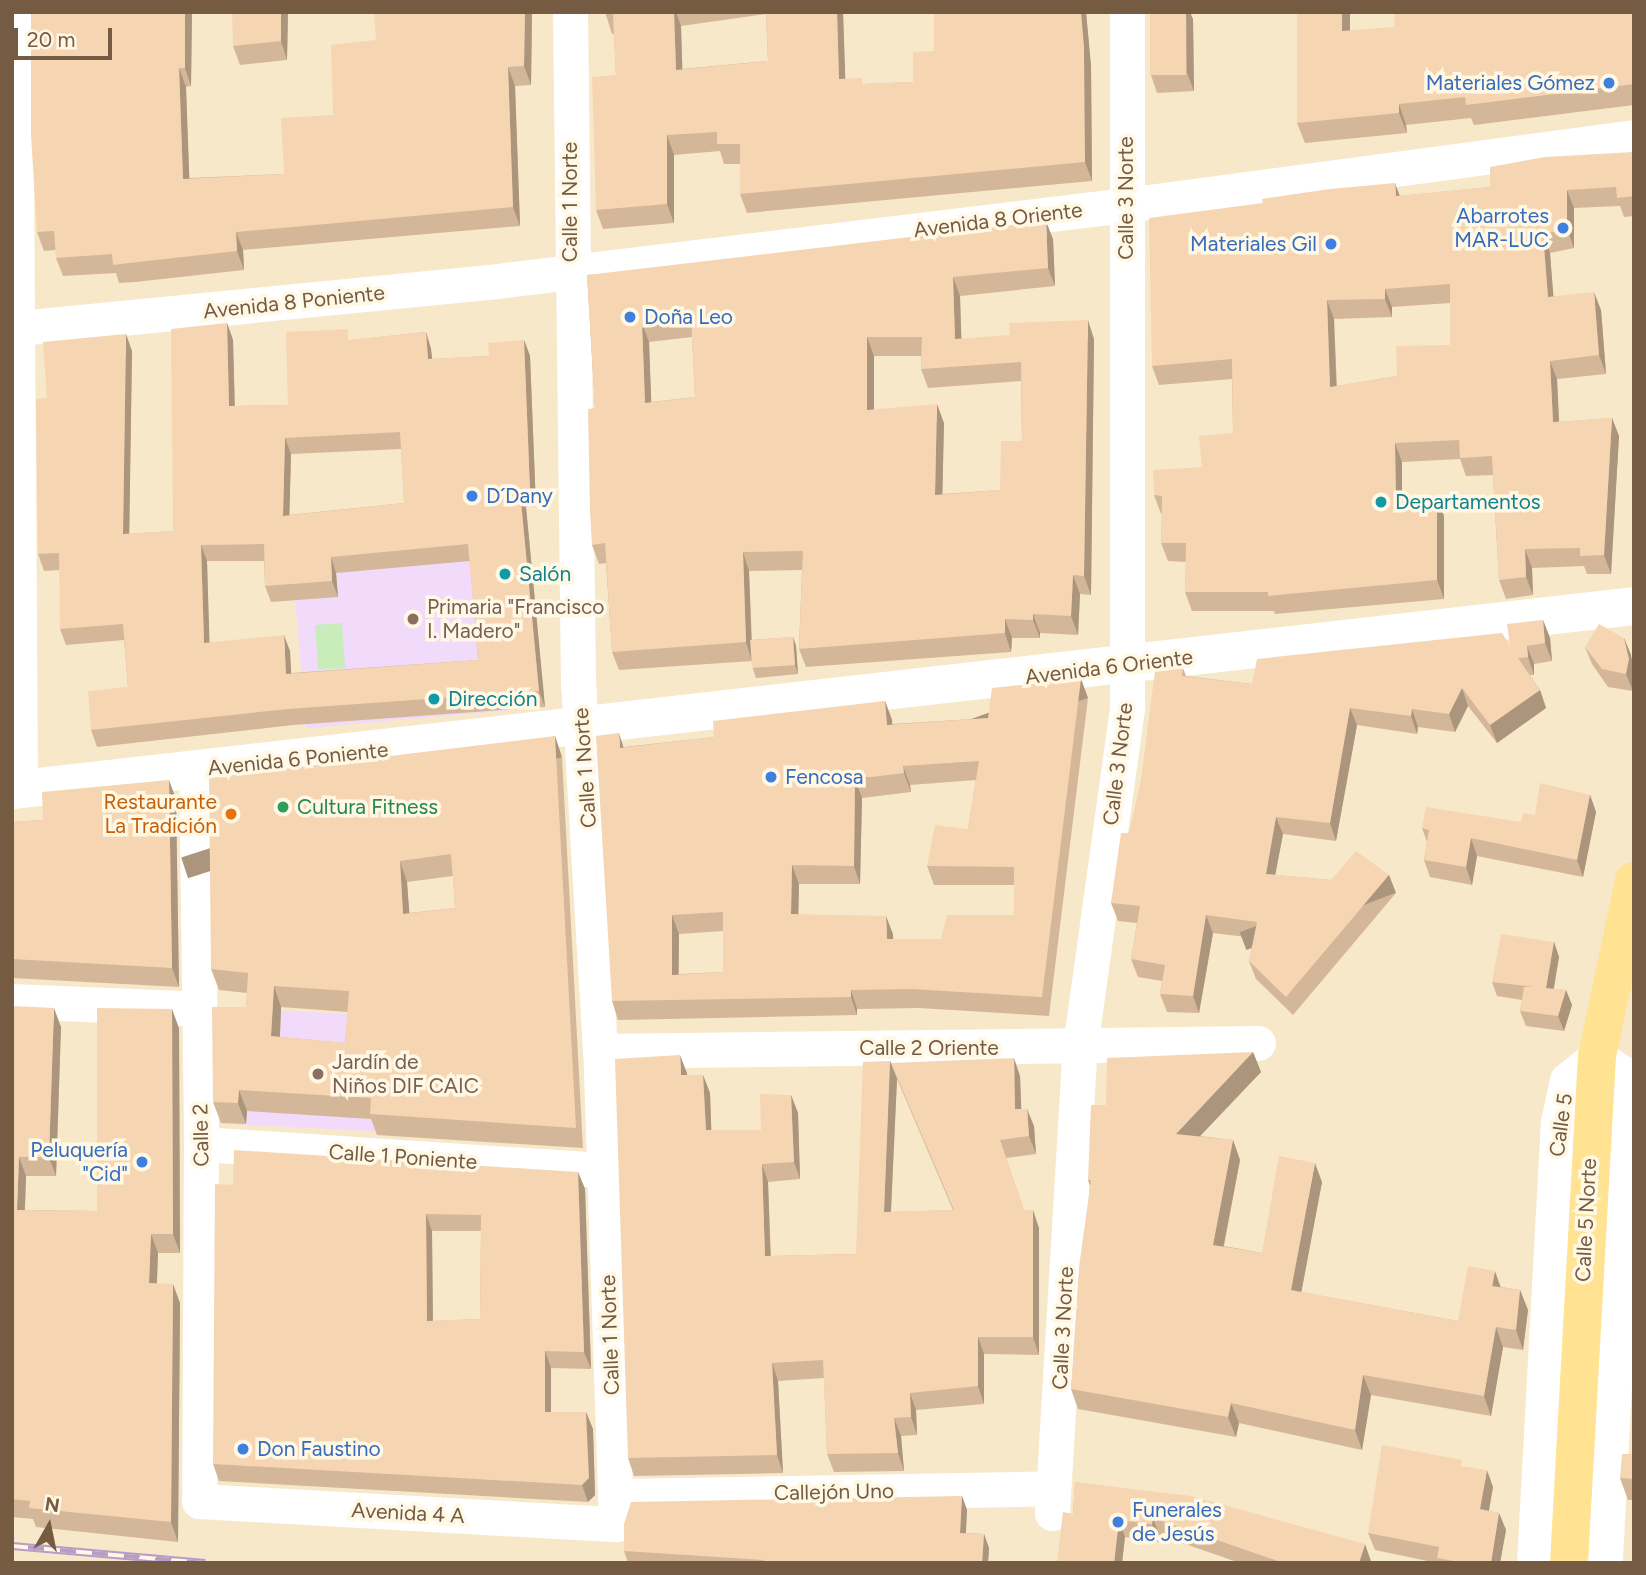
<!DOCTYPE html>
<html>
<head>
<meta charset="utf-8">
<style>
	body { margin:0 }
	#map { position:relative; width:1646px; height:1575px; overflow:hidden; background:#fef5dd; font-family:Figtree,sans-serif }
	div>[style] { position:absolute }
	.residential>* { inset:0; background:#f7e8ca; transform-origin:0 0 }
	.education>* { inset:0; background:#f2dafa; transform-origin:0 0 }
	.green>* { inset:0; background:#c9ecbb; transform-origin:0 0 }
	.minor>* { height:35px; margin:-17.5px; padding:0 17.5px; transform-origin:17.5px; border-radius:17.5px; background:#fff }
	.tertiary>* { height:38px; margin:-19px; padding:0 19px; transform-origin:19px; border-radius:19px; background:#fff }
	.primary>* { height:38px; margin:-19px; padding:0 19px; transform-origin:19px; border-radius:19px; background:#ffe393 }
	.rail>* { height:8px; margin-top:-4px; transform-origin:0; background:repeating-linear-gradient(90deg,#fff8e5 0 16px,#b89cc7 0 32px); box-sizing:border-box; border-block:2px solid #b89cc7 }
	.wall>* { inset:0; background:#d4b799 }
	.shaded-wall>* { inset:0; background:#ac957d; transform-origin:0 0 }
	.building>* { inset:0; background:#f6d5b2; transform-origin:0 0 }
	.dots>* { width:19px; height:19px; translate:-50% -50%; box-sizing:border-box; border:4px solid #fff8e5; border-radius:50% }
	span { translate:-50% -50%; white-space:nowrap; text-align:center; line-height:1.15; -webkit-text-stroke:7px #fff8e5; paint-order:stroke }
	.shop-label { font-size:21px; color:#366cbe }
	.right { translate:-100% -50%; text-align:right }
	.left { translate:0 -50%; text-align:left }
	.street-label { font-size:21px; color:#765b43 }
	.culture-label { font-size:21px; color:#0d838f }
	.education-label { font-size:21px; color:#785e54 }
	.food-label { font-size:21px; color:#c56008 }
	.leisure-label { font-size:21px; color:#27864d }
	.frame { position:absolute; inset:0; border:14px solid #765b43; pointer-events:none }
	.north { position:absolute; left:14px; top:1491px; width:70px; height:70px; -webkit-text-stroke:5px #fff8e5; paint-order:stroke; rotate:9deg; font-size:19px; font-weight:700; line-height:28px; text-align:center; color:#765b43 }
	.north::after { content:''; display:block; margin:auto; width:24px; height:32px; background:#765b43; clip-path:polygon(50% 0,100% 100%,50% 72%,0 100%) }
	.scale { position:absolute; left:14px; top:28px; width:98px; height:32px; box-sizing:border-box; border:4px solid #765b43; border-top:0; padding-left:9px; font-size:21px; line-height:24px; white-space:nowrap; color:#765b43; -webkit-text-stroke:5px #fff8e5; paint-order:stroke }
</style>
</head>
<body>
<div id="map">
	<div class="residential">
		<i style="left:12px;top:12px;width:1622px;height:1551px"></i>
	</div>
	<div class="education">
		<i style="left:526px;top:507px;width:201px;height:238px;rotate:85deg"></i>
		<i style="left:217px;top:1007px;width:204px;height:116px;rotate:3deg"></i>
	</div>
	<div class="green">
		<i style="left:342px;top:623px;width:45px;height:27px;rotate:86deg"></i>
	</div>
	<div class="minor">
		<i style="left:15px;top:12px;width:777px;rotate:89.63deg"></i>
		<i style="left:19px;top:328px;width:480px;rotate:-5.6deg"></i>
		<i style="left:497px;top:281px;width:634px;rotate:-6.89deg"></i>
		<i style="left:1126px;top:205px;width:513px;rotate:-7.62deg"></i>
		<i style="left:196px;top:770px;width:374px;rotate:89.2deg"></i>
		<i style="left:201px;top:1144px;width:357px;rotate:90.3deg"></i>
		<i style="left:199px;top:1501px;width:418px;rotate:3.2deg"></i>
		<i style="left:616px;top:1524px;width:473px;rotate:-91.9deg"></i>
		<i style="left:600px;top:1051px;width:367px;rotate:-93.4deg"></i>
		<i style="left:578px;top:685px;width:673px;rotate:-90.68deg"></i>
		<i style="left:12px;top:1001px;width:187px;rotate:2.4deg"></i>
		<i style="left:600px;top:1051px;width:658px;rotate:-0.7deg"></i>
		<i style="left:201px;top:1144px;width:404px;rotate:3.7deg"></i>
		<i style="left:615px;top:1496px;width:438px;rotate:-1deg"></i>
		<i style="left:1052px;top:1513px;width:467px;rotate:-86.6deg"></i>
		<i style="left:1080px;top:1047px;width:342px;rotate:-82.1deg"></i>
		<i style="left:1127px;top:708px;width:696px;rotate:-90deg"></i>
		<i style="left:1534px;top:1563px;width:442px;rotate:-86.9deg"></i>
		<i style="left:1558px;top:1122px;width:43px;rotate:-77.9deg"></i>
		<i style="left:1567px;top:1080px;width:38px;rotate:-39deg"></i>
		<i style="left:1597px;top:1056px;width:30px;rotate:34deg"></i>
		<i style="left:1622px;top:1073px;width:28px;rotate:75deg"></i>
		<i style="left:1629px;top:1100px;width:464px;rotate:93deg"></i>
	</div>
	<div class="tertiary">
		<i style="left:12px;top:790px;width:1632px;rotate:-6.47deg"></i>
	</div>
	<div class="primary">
		<i style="left:1569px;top:1563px;width:508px;rotate:-86.84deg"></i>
		<i style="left:1597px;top:1056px;width:179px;rotate:-78.1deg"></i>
	</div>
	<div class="rail">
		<i style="left:12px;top:1546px;width:194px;rotate:5deg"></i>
	</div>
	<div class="wall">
		<i style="clip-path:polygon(192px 12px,191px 86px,186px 87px,189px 178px,284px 174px,333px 115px,376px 40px,532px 12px,531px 85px,515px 86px,520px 226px,243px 250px,244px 270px,135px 282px,119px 283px,116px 273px,63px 276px,56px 258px,56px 250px,44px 251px,37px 232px)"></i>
		<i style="clip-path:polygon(288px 12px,287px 60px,240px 65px,233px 46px)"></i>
		<i style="clip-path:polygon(evenodd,605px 12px,843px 12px,845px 79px,864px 84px,913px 82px,934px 51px,934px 12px,1086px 12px,1091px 66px,1092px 181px,747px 213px,740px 194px,740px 164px,724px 164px,720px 151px,674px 155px,674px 223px,603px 229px,596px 210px,616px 75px,614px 34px,612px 34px,605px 12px,766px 14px,768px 61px,682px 69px,681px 26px,766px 14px)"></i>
		<i style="clip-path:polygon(1634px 12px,1634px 105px,1474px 125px,1471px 118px,1406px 125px,1407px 133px,1305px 143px,1297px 123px,1350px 31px)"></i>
		<i style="clip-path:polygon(1193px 19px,1194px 91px,1157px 93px,1151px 75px)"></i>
		<i style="clip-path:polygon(evenodd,1634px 152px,1634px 216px,1624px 217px,1620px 206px,1574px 208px,1574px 248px,1550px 253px,1553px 296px,1601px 310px,1606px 374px,1557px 379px,1559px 422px,1612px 418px,1619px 436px,1611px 574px,1587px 574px,1584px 566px,1532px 568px,1533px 595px,1506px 599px,1499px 580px,1493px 475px,1466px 476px,1460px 459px,1402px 462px,1402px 499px,1437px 497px,1444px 516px,1444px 599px,1275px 614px,1274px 611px,1192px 611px,1185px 592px,1186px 562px,1168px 561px,1161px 543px,1162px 514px,1161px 514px,1154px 495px,1202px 467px,1233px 433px,1232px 379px,1159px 385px,1152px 366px,1263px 203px,1400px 196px,1490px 187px,1634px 152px,1450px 303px,1450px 345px,1397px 376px,1337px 386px,1334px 319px,1392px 317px,1392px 307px,1450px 303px)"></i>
		<i style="clip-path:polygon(evenodd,1053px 239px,1055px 286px,960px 296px,961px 339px,1094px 339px,1091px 595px,1080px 594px,1078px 635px,1040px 633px,1040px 638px,1012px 638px,1011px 652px,806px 667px,799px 649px,802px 570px,749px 571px,752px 640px,793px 637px,796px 646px,798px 674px,756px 678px,753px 669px,752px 661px,619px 670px,612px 652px,606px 563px,599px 564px,592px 545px,595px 408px,587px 275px,1053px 239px,692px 337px,695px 397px,651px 402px,649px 342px,692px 337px,1053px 239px,874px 356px,921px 356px,921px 369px,928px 388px,1021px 381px,1022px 441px,1000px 490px,942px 494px,944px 423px,874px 410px,874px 356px)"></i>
		<i style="clip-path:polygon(evenodd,227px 323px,233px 340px,235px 406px,288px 405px,352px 340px,426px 332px,431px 349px,432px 359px,489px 356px,524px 340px,530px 356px,536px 507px,526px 507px,545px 707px,293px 725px,97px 747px,91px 730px,128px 687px,124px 640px,66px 645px,60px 629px,60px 570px,44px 571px,38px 554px,47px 398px,132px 351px,129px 534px,173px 531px,227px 323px,401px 449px,404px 503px,289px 515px,291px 454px,401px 449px,227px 323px,207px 561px,264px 561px,265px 586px,271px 602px,338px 597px,336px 573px,470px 561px,478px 660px,291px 673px,290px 651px,209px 642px,207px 561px)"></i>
		<i style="clip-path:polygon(1543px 620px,1550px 638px,1552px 661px,1534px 664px,1534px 675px,1530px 675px,1540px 690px,1546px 708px,1497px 743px,1468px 706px,1455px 732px,1418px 727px,1417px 734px,1357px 725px,1336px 841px,1283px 834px,1275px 875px,1331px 880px,1389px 875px,1396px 893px,1293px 1015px,1256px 979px,1249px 961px,1254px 938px,1213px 933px,1199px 1013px,1167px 1012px,1160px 994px,1162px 981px,1138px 977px,1131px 959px,1137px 923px,1118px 921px,1111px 903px,1129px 833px,1183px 668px,1186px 676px,1252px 684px,1510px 645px)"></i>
		<i style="clip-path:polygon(1624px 638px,1631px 655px,1633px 691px,1608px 687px,1592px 664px,1585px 647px)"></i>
		<i style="clip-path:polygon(evenodd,1081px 679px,1088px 698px,1049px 1016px,919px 1008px,857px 1009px,857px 1015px,618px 1020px,612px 1001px,624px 747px,714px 737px,885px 701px,892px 720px,892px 724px,988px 718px,1081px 679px,976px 780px,968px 829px,927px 866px,934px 885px,1014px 885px,1014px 915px,941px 939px,893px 939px,893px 934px,798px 914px,799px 884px,860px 884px,862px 798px,911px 792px,910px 785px,976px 780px,1081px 679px,723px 931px,723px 972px,679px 974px,679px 934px,723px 931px)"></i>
		<i style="clip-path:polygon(evenodd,555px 736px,562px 757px,583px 1148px,377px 1135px,371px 1119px,247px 1111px,246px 1124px,221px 1123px,213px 1102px,246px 1007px,247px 993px,219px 990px,211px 969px,555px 736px,453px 876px,455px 908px,409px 913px,407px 882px,453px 876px,555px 736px,281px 1007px,348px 1012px,345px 1043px,280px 1037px,281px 1007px)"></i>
		<i style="clip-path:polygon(1590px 795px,1596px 812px,1583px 877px,1477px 856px,1472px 885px,1430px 877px,1424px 860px,1427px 842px,1422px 828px,1521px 822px,1535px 815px)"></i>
		<i style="clip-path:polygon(176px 799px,179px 987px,12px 978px,12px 822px,43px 820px)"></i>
		<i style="clip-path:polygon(1554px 942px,1559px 957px,1554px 989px,1566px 990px,1572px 1005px,1564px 1031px,1526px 1026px,1520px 1011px,1522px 1000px,1497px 996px,1492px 982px)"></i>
		<i style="clip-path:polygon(12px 1006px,61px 1027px,56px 1176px,26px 1176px,25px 1210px,97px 1211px,179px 1028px,180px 1253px,158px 1253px,157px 1283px,180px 1303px,178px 1542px,36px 1527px,33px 1519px,12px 1517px)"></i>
		<i style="clip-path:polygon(1253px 1052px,1261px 1072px,1200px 1136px,1233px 1140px,1240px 1160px,1224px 1246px,1262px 1253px,1322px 1182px,1301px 1292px,1458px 1321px,1501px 1287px,1520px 1290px,1528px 1310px,1523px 1350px,1503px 1347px,1491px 1416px,1371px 1395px,1362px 1450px,1239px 1423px,1236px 1437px,1078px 1409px,1071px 1389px,1090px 1187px,1088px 1180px,1106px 1105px)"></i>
		<i style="clip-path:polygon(evenodd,890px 1061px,891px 1063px,1020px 1076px,1021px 1109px,1034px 1126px,1036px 1154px,1006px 1158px,1024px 1210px,1039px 1228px,1039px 1355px,984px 1354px,984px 1404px,916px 1410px,917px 1435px,901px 1436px,904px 1471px,834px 1472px,827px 1454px,824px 1378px,778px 1381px,783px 1473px,634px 1476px,628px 1458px,687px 1073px,687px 1075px,703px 1075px,710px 1093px,711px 1130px,761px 1130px,791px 1095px,798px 1113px,800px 1179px,768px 1182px,771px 1256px,856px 1254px,890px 1061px,897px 1079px,953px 1210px,891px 1212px,897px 1079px)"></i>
		<i style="clip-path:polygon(evenodd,578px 1172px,585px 1189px,591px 1369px,551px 1368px,551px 1412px,586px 1412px,593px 1429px,595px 1495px,588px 1502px,219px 1481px,213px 1464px,233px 1185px,578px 1172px,432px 1231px,481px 1231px,480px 1319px,433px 1321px,432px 1231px)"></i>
		<i style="clip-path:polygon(1634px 1450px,1634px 1500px,1628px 1500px,1620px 1478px,1633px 1454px)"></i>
		<i style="clip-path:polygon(1465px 1467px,1493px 1487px,1489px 1511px,1499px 1513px,1506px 1530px,1500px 1563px,1437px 1563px,1375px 1550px,1368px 1533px)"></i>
		<i style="clip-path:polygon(1075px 1482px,1371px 1561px,1371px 1563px,1240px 1563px,1159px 1535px,1158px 1542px,1125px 1537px,1122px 1563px,1057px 1563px,1073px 1514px)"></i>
		<i style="clip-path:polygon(962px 1496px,967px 1510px,966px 1533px,984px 1534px,989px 1548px,988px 1563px,628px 1563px,624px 1551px)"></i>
	</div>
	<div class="shaded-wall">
		<i style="clip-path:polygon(185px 12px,192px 12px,191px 86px,185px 68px)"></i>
		<i style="clip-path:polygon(281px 12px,288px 12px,287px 60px,281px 41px)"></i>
		<i style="clip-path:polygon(525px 12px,532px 12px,531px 85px,524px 66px)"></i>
		<i style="clip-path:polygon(674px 12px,676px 12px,681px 26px,683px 89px,676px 70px)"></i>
		<i style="clip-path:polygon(837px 12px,843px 12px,846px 98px,839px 79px)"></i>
		<i style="clip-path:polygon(1081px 12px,1086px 12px,1091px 66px,1092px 181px,1085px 162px)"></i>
		<i style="clip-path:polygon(1186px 12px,1190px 12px,1193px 19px,1194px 91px,1187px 73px)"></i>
		<i style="clip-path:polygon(1342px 12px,1350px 12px,1350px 52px,1342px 31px)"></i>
		<i style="clip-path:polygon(508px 67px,515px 86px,520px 226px,513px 207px)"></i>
		<i style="clip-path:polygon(179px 68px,186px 87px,190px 197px,183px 179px)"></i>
		<i style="clip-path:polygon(1399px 104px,1406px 125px,1407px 133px,1399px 113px)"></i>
		<i style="clip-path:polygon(667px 135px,674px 155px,674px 223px,667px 204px)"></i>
		<i style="clip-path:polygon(1395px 183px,1402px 202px,1396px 196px)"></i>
		<i style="clip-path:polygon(1567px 190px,1574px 208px,1574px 248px,1567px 229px)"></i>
		<i style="clip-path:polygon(1046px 221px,1053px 239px,1055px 286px,1048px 268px)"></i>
		<i style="clip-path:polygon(236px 232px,243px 250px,244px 270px,237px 251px)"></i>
		<i style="clip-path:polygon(1543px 234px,1550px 253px,1555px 316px,1548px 297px)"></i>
		<i style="clip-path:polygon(953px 277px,960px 296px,962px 358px,955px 339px)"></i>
		<i style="clip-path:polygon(1385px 289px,1392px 307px,1392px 317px,1385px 299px)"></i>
		<i style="clip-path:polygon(1594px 292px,1601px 310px,1606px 374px,1599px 355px)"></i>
		<i style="clip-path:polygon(1327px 300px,1334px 319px,1337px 405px,1330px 387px)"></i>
		<i style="clip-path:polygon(1088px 320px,1094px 339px,1091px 595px,1084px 576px)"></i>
		<i style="clip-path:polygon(227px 323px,233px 340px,235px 422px,229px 406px)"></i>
		<i style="clip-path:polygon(642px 323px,649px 342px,652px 421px,645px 403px)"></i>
		<i style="clip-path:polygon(426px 332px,431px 349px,434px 375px,428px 359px)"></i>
		<i style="clip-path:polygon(126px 334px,132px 351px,129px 550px,123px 534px)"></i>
		<i style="clip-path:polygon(867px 337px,874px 356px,874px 429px,867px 410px)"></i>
		<i style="clip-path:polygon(524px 340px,530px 356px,536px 507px,530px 490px)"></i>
		<i style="clip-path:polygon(1550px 361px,1557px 379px,1560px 441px,1553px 422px)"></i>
		<i style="clip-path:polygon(937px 404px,944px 423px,942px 513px,935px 495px)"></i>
		<i style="clip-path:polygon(1612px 418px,1619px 436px,1611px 574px,1604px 555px)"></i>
		<i style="clip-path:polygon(285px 438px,291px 454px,289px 532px,283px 516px)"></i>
		<i style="clip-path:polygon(1395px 443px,1402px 462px,1402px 518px,1396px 500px)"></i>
		<i style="clip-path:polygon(520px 491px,526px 507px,545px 707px,539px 691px)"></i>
		<i style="clip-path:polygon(1437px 497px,1444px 516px,1444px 599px,1437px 580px)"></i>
		<i style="clip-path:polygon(201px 545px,207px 561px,210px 659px,204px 643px)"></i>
		<i style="clip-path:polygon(1525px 549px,1532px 568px,1533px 595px,1526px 577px)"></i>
		<i style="clip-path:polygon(743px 552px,749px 571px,752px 661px,746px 642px)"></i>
		<i style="clip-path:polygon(331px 557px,336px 573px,338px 597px,332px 581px)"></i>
		<i style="clip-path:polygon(1073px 575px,1080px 594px,1078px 635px,1071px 616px)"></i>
		<i style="clip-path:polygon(1033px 614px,1040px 633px,1040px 638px,1033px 620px)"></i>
		<i style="clip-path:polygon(1005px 619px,1012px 638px,1011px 652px,1005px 633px)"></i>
		<i style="clip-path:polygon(1543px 620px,1550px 638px,1552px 661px,1545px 643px)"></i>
		<i style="clip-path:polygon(284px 635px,290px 651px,292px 690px,286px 674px)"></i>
		<i style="clip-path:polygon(793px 637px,796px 646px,798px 674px,795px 665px)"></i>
		<i style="clip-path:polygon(1624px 638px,1631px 655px,1634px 669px,1633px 691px,1626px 674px)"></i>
		<i style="clip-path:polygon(1527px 646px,1534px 664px,1534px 675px,1528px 657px)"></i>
		<i style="left:1081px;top:679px;width:20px;height:320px;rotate:70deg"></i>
		<i style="clip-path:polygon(1462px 688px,1468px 706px,1455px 732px,1449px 714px)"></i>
		<i style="clip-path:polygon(1540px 690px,1546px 708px,1497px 743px,1490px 725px)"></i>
		<i style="clip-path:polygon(885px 701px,892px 720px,894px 743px,887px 725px)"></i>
		<i style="clip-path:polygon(1350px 708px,1357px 725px,1336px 841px,1330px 823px)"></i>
		<i style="clip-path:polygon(1412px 709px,1418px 727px,1417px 734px,1411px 716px)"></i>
		<i style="clip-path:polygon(619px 733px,625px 752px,620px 748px)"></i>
		<i style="left:555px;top:736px;width:22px;height:393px;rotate:72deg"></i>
		<i style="clip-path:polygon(903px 766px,910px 785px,911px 792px,904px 773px)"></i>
		<i style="clip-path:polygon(855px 779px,862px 798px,860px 884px,854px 866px)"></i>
		<i style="clip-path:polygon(169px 780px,176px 799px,179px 987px,172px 968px)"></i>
		<i style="clip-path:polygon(1590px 795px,1596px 812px,1583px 877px,1577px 860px)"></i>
		<i style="clip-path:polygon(1276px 817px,1283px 834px,1272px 892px,1266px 874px)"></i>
		<i style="clip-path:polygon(1471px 838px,1477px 856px,1472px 885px,1466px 867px)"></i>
		<i style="clip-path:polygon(400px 861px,407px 882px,411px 934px,403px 914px)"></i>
		<i style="clip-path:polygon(792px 865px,799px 884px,798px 933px,791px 914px)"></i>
		<i style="left:1389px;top:875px;width:19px;height:160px;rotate:69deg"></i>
		<i style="clip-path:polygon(672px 915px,679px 934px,678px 993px,672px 975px)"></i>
		<i style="clip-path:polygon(1206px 915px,1213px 933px,1199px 1013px,1193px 996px)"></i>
		<i style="clip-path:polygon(886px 916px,893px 934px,894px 958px,887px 939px)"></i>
		<i style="clip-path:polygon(1554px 942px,1559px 957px,1551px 1003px,1546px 988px)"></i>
		<i style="clip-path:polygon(274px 986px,281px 1007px,279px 1057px,271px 1036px)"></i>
		<i style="clip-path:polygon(851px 990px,857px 1009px,857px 1015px,851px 997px)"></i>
		<i style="clip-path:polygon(1566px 990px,1572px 1005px,1564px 1031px,1558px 1016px)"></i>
		<i style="clip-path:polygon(54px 1008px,61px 1027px,56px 1176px,49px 1157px)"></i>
		<i style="clip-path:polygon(172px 1009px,179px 1028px,180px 1253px,173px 1234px)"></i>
		<i style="clip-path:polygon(1253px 1052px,1261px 1072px,1184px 1153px,1176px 1134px)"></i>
		<i style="clip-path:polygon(680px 1055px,687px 1073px,688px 1093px,681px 1075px)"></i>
		<i style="clip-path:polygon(1014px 1058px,1020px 1076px,1022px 1127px,1015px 1109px)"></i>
		<i style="clip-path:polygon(890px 1061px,897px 1079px,890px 1230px,884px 1212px)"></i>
		<i style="clip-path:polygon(703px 1075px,710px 1093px,712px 1148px,706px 1130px)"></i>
		<i style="clip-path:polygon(239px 1090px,247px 1111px,246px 1124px,238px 1103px)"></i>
		<i style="clip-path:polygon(791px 1095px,798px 1113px,800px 1179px,794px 1162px)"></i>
		<i style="clip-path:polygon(1027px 1109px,1034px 1126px,1036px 1154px,1029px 1136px)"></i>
		<i style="clip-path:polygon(1233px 1140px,1240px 1160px,1220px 1264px,1213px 1245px)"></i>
		<i style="clip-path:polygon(19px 1157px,26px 1176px,24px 1230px,17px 1210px)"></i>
		<i style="clip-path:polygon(1315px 1163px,1322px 1182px,1298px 1310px,1291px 1290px)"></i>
		<i style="clip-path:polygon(762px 1164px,768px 1182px,771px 1274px,765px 1256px)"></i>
		<i style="clip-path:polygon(578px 1172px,585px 1189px,591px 1369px,584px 1352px)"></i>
		<i style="clip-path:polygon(1033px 1210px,1039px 1228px,1039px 1355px,1033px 1337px)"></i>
		<i style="clip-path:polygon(426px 1214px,432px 1231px,433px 1338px,427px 1321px)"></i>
		<i style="clip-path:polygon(151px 1234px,158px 1253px,156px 1302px,149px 1283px)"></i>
		<i style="clip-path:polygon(1495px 1271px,1502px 1291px,1492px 1286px)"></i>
		<i style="clip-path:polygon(173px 1284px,180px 1303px,178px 1542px,171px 1522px)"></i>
		<i style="clip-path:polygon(1520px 1290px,1528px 1310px,1523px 1350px,1516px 1330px)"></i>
		<i style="clip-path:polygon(1496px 1327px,1503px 1347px,1491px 1416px,1484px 1396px)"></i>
		<i style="clip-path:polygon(978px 1337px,984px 1354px,984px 1404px,978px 1386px)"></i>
		<i style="clip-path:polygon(545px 1351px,551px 1368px,551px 1429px,545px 1412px)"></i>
		<i style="clip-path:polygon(772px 1363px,778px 1381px,783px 1473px,777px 1455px)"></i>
		<i style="clip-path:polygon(1363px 1375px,1371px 1395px,1362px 1450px,1355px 1430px)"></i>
		<i style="clip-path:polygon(910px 1393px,916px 1410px,917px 1435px,911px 1417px)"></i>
		<i style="clip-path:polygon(1231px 1403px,1239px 1423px,1236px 1437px,1228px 1417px)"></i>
		<i style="clip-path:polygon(586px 1412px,593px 1429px,595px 1495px,588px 1502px,582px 1485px)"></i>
		<i style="clip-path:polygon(894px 1418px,901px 1436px,904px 1471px,898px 1453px)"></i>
		<i style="clip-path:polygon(1487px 1470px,1493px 1487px,1486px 1526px,1480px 1509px)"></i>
		<i style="clip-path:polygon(962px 1496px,967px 1510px,965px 1547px,960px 1533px)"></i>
		<i style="clip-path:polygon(1499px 1513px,1506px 1530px,1500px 1563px,1491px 1563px)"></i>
		<i style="clip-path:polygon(1153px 1518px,1159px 1535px,1158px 1542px,1152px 1524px)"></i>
		<i style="clip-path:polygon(1119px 1520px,1125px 1537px,1122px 1563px,1114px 1563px)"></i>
		<i style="clip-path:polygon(984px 1534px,989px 1548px,988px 1563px,982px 1563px)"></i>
		<i style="clip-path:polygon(1365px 1544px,1371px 1561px,1371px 1563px,1359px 1563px)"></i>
	</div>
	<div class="building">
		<i style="clip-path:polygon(31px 12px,185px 12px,185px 68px,179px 68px,183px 179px,284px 174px,281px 118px,333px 115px,331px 45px,376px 40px,374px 12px,525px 12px,524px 66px,508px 67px,513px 207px,236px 232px,237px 251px,129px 263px,113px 265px,112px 254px,56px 258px,54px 231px,37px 232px,31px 135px)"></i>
		<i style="clip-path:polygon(232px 12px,281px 12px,281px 41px,233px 46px)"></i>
		<i style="clip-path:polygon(605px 12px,674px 12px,676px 70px,768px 61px,766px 12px,837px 12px,839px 79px,862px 78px,862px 84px,913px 82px,913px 52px,934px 51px,934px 12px,1081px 12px,1084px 47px,1085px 162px,740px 194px,740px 144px,717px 144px,717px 132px,667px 135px,667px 204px,596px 210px,592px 77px,616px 75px,613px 14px,605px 14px)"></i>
		<i style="left:1150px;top:12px;width:36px;height:63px"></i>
		<i style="clip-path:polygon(1297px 12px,1342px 12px,1342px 31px,1394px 27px,1395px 12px,1634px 12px,1634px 84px,1466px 105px,1465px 97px,1399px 104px,1399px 113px,1297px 123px)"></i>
		<i style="clip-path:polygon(evenodd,1634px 152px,1634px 196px,1617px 198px,1616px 187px,1567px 190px,1567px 229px,1543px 234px,1548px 297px,1594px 292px,1599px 355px,1550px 361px,1553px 422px,1612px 418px,1604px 555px,1580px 556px,1580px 548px,1525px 549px,1526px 577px,1499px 580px,1492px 456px,1460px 458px,1459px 440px,1395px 443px,1396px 500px,1437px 497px,1437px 580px,1268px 596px,1268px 592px,1185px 592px,1186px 543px,1161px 543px,1162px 496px,1154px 495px,1153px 470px,1202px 467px,1199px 436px,1233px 433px,1232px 359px,1152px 366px,1149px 218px,1263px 203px,1262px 199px,1330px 189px,1395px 183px,1396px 196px,1490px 187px,1490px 167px,1545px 157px,1634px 152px,1450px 284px,1450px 345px,1396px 346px,1397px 376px,1330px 387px,1327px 300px,1385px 299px,1385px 289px,1450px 284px)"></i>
		<i style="clip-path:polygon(evenodd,1046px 221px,1048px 268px,953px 277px,955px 339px,1010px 335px,1009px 323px,1088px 320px,1084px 576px,1073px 575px,1071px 616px,1033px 614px,1033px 620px,1005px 619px,1005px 633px,799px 649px,803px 551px,743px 552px,746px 642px,612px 652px,605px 543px,592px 545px,590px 511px,588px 409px,595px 408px,587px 275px,1046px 221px,691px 317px,695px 397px,645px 403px,642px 323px,691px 317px,1046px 221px,867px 337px,922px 337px,921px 369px,1021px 362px,1022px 441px,1001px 441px,1000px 490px,935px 495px,937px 404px,867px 410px,867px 337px)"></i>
		<i style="clip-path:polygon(evenodd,227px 323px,229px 406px,288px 405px,286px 332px,348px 329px,348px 340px,426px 332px,428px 359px,489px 356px,488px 343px,524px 340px,530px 490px,520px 491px,539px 691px,288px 709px,91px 730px,88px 691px,128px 687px,123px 624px,60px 629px,59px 553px,38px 554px,36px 399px,47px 398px,43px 342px,126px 334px,123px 534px,173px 531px,171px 329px,227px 323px,400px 432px,404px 503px,283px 516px,285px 438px,400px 432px,227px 323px,264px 544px,265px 586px,332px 581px,331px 557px,468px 544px,478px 660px,286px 674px,284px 635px,204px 643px,201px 545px,264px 544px)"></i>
		<i style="clip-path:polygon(1543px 620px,1545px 643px,1527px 646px,1528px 657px,1518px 658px,1540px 690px,1490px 725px,1462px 688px,1449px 714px,1412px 709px,1411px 716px,1350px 708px,1330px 823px,1276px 817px,1266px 874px,1331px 880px,1356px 851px,1389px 875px,1286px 997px,1249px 961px,1257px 922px,1206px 915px,1193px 996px,1160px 994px,1165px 965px,1131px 959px,1140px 906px,1111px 903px,1121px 833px,1129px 833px,1141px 780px,1155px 671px,1183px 668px,1182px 676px,1252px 684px,1257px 659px,1502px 633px,1510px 645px,1507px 624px)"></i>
		<i style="clip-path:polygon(1599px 624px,1624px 638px,1629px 659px,1626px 674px,1602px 669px,1585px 647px)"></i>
		<i style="left:793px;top:637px;width:28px;height:43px;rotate:86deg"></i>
		<i style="clip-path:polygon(evenodd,1081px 679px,1042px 997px,912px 989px,851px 990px,851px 997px,612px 1001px,596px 736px,619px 733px,620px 748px,714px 737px,713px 721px,885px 701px,887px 725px,988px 718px,992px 688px,1081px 679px,979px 761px,968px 829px,935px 825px,927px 866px,1014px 867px,1014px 915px,947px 915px,941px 939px,887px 939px,886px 916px,791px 914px,792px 865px,854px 866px,855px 779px,904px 773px,903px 766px,979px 761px,1081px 679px,723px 912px,723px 972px,672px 975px,672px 915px,723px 912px)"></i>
		<i style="clip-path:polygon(evenodd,555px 736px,576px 1128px,370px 1114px,371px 1098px,239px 1090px,238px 1103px,213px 1102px,212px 1007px,246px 1007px,248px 973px,211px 969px,209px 778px,555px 736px,451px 854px,455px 908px,403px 914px,400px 861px,451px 854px,555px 736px,274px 986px,349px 991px,345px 1043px,271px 1036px,274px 986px)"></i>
		<i style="clip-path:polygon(169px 780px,172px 968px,12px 959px,12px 822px,43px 820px,42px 792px)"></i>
		<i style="clip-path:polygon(1540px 783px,1590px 795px,1577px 860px,1471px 838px,1466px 867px,1424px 860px,1429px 830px,1422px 828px,1426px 807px,1521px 822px,1523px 813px,1535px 815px)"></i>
		<i style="clip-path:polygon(1501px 934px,1554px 942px,1546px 988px,1566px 990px,1558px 1016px,1520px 1011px,1524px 987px,1534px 987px,1492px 982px)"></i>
		<i style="clip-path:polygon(12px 1006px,54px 1008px,49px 1157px,19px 1157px,17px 1210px,97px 1211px,97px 1008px,172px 1009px,173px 1234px,151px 1234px,149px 1283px,173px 1284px,171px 1522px,29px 1508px,30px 1501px,12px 1499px)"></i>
		<i style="clip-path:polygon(1253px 1052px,1176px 1134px,1233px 1140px,1213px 1245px,1262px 1253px,1279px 1156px,1315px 1163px,1291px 1290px,1458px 1321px,1468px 1266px,1495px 1271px,1492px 1286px,1520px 1290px,1516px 1330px,1496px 1327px,1484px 1396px,1363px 1375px,1355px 1430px,1231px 1403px,1228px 1417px,1071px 1389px,1079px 1267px,1091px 1180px,1088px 1180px,1091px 1105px,1106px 1105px,1107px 1058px)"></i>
		<i style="clip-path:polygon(680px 1055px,681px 1075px,703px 1075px,706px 1130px,761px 1130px,760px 1094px,791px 1095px,794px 1162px,762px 1164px,765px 1256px,856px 1254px,863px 1062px,890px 1061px,884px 1212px,954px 1210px,891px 1063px,1014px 1058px,1015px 1109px,1027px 1109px,1029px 1136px,1000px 1140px,1024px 1210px,1033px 1210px,1033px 1337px,978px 1337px,978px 1386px,910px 1393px,911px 1417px,894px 1418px,898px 1453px,827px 1454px,823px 1360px,772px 1363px,777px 1455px,628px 1458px,615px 1059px)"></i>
		<i style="clip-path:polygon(evenodd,234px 1150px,578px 1172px,584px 1352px,545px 1351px,545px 1412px,586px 1412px,589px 1478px,582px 1485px,213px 1464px,215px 1184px,233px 1185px,234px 1150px,426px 1214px,481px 1215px,480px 1319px,427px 1321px,426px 1214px)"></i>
		<i style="clip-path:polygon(1382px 1445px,1462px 1460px,1461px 1466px,1487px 1470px,1480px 1509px,1499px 1513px,1491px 1563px,1465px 1563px,1437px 1558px,1439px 1547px,1368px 1533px)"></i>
		<i style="clip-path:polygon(1634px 1450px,1634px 1479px,1620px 1478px,1622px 1454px,1633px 1454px)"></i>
		<i style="clip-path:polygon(1075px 1482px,1191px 1496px,1365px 1544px,1359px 1563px,1284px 1563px,1153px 1518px,1152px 1524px,1119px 1520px,1114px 1563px,1057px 1563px,1063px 1512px,1073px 1514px)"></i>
		<i style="clip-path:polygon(962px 1496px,960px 1533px,984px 1534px,982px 1563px,764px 1563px,764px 1560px,624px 1551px,624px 1524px,631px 1502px)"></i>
	</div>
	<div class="dots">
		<i style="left:1609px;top:83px;background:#3f7fe0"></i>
		<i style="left:1563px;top:228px;background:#3f7fe0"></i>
		<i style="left:1331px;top:244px;background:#3f7fe0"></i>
		<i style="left:630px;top:317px;background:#3f7fe0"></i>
		<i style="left:472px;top:496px;background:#3f7fe0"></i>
		<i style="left:1381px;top:502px;background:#0f9aa8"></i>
		<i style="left:505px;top:574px;background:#0f9aa8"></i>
		<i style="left:413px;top:619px;background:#8d6e63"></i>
		<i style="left:434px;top:699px;background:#0f9aa8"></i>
		<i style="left:771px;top:777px;background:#3f7fe0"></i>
		<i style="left:283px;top:807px;background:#2e9e5b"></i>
		<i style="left:231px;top:814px;background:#e8710a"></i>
		<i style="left:318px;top:1074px;background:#8d6e63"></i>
		<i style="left:142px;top:1162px;background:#3f7fe0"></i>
		<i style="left:243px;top:1449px;background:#3f7fe0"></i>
		<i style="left:1118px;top:1522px;background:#3f7fe0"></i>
	</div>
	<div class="shop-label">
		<span class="right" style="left:1595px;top:83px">Materiales Gómez</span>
		<span class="right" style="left:1549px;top:228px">Abarrotes<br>MAR-LUC</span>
		<span class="right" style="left:1317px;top:244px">Materiales Gil</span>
		<span class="left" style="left:644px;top:317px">Doña Leo</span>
		<span class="left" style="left:486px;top:496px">D´Dany</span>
		<span class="left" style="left:785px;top:777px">Fencosa</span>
		<span class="right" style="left:128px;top:1162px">Peluquería<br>"Cid"</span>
		<span class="left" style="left:257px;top:1449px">Don Faustino</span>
		<span class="left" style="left:1132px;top:1522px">Funerales<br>de Jesús</span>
	</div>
	<div class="street-label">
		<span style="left:1126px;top:198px;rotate:-90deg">Calle 3 Norte</span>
		<span style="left:570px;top:202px;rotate:-90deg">Calle 1 Norte</span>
		<span style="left:998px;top:220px;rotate:-7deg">Avenida 8 Oriente</span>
		<span style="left:294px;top:302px;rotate:-6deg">Avenida 8 Poniente</span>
		<span style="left:1109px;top:667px;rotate:-7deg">Avenida 6 Oriente</span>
		<span style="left:298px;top:759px;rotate:-6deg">Avenida 6 Poniente</span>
		<span style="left:1118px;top:764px;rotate:-83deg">Calle 3 Norte</span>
		<span style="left:585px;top:768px;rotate:-94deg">Calle 1 Norte</span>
		<span style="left:929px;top:1048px">Calle 2 Oriente</span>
		<span style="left:1561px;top:1125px;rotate:-82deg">Calle 5</span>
		<span style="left:201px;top:1135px;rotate:-91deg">Calle 2</span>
		<span style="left:403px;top:1157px;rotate:4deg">Calle 1 Poniente</span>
		<span style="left:1586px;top:1220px;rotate:-87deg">Calle 5 Norte</span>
		<span style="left:1063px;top:1328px;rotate:-87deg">Calle 3 Norte</span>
		<span style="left:610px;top:1335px;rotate:-92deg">Calle 1 Norte</span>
		<span style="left:834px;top:1492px;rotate:-1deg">Callejón Uno</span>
		<span style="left:408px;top:1513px;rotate:3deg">Avenida 4 A</span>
	</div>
	<div class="culture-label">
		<span class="left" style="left:1395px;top:502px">Departamentos</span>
		<span class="left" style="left:519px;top:574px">Salón</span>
		<span class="left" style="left:448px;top:699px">Dirección</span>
	</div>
	<div class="education-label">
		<span class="left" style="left:427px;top:619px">Primaria "Francisco<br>I. Madero"</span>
		<span class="left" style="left:332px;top:1074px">Jardín de<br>Niños DIF CAIC</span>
	</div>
	<div class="food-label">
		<span class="right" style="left:217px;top:814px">Restaurante<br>La Tradición</span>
	</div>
	<div class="leisure-label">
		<span class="left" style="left:297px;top:807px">Cultura Fitness</span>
	</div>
	<div class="frame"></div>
	<div class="north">N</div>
	<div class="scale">20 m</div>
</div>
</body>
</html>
